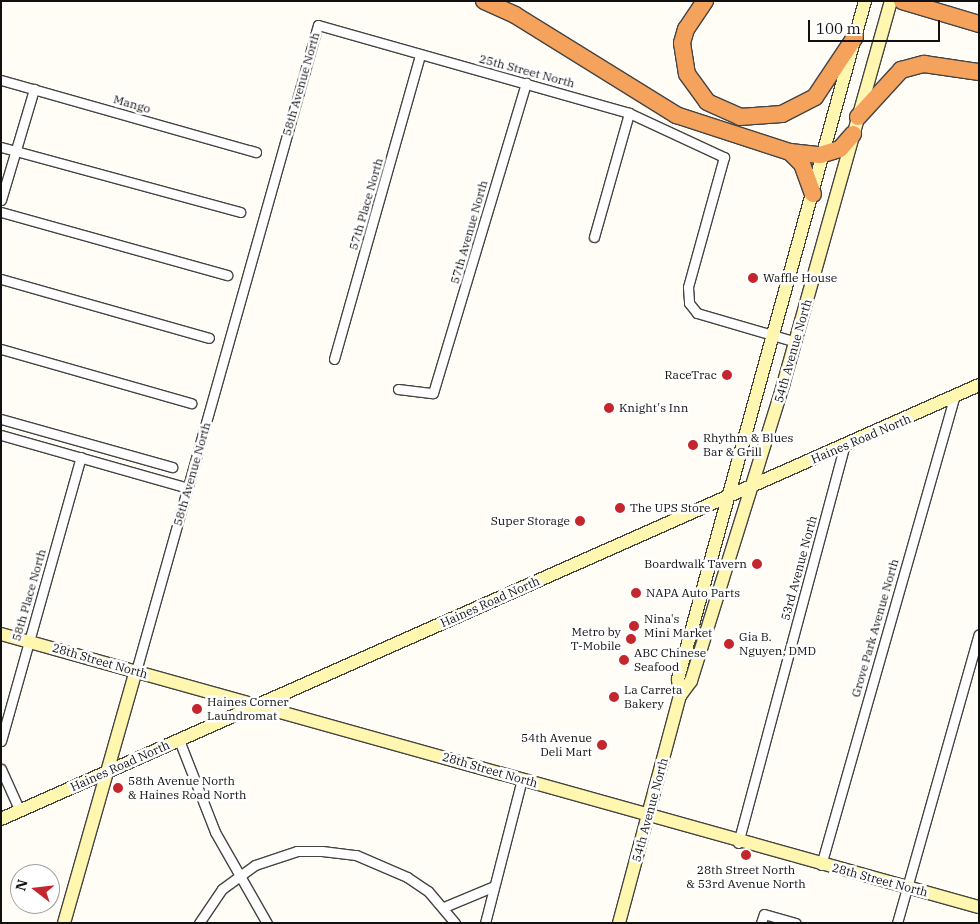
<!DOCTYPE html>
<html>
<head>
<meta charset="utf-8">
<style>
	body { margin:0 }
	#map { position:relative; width:980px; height:924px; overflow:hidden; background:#fffdf5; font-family:"IBM Plex Serif",serif }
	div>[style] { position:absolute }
	.roads { filter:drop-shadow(1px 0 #444) drop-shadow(-1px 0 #444) drop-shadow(0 1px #444) drop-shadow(0 -1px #444) }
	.street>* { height:9px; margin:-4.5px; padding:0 4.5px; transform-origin:4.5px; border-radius:4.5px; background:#fff }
	.secondary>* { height:12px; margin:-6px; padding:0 6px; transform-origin:6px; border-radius:6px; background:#fff6b0 }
	.highway>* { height:16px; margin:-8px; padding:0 8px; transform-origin:8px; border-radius:8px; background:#f5a25d }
	.dots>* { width:14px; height:14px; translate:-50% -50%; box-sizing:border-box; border:2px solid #fff; border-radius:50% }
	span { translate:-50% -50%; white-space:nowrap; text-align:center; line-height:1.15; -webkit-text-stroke:5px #fff; paint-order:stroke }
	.street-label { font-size:12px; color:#111 }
	.poi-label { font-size:12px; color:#111 }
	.left { translate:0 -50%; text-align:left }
	.right { translate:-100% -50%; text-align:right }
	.frame { position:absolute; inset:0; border:2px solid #111; pointer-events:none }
	.north { position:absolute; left:10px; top:864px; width:50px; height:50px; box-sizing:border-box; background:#fff; border:1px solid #a0a0a0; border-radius:50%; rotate:286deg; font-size:14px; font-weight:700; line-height:20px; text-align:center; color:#111 }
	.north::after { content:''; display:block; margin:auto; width:18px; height:22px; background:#c4262e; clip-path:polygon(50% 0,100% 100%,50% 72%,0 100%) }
	.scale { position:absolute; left:808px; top:20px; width:132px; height:22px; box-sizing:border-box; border:2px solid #111; border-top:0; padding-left:6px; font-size:15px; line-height:18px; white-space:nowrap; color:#111; -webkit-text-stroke:4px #fff; paint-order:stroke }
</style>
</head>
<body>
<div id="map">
	<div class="roads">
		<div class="street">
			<i style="left:1px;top:80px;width:265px;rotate:15.8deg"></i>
			<i style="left:1px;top:147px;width:248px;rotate:15.2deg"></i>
			<i style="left:1px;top:200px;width:116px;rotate:-73.4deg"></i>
			<i style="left:1px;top:212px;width:235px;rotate:15.6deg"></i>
			<i style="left:594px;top:237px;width:129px;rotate:-74.2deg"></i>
			<i style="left:1px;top:279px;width:216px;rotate:15.8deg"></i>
			<i style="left:1px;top:349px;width:198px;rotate:15.9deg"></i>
			<i style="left:334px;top:359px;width:316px;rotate:-74.2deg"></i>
			<i style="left:398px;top:389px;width:35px;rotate:7deg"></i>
			<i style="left:433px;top:393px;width:324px;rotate:-73.3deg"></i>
			<i style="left:1px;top:419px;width:178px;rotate:15.7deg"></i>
			<i style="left:1px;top:435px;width:194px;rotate:15.8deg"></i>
			<i style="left:136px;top:671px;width:671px;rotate:-74.27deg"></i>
			<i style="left:318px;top:25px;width:323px;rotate:15.8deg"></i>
			<i style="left:629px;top:113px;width:105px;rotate:24.9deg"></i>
			<i style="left:724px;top:157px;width:135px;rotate:105.5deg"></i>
			<i style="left:688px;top:287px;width:16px;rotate:86deg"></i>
			<i style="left:689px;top:303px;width:13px;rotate:51deg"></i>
			<i style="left:697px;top:313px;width:103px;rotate:16.3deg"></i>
			<i style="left:179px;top:740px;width:99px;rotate:68.6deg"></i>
			<i style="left:215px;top:832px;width:105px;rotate:60.3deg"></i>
			<i style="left:1px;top:741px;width:295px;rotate:-74.3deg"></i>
			<i style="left:1px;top:769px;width:46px;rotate:65.7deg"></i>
			<i style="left:738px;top:843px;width:412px;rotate:-75deg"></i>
			<i style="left:821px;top:865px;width:487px;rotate:-74.1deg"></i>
			<i style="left:444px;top:907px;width:52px;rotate:-22.6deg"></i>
			<i style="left:199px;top:923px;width:41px;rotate:-55.9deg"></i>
			<i style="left:222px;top:889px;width:41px;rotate:-36deg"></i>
			<i style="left:255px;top:865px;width:44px;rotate:-18.4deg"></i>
			<i style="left:297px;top:851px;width:25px"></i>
			<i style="left:322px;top:851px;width:34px;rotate:7deg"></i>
			<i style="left:356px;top:855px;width:56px;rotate:23.3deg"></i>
			<i style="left:407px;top:877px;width:25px;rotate:34deg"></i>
			<i style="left:428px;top:891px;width:42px;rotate:49.8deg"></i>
			<i style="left:485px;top:923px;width:149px;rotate:-75.6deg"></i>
			<i style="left:761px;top:923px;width:9px;rotate:-72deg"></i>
			<i style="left:764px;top:914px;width:33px;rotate:16deg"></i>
			<i style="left:897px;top:923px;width:300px;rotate:-74.2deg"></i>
		</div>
		<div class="secondary">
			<i style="left:1px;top:634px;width:1015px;rotate:15.6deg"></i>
			<i style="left:680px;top:696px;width:19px;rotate:-54deg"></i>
			<i style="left:691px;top:681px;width:310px;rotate:-72.7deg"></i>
			<i style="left:783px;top:385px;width:399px;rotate:-74.3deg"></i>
			<i style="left:1px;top:819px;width:1070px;rotate:-23.93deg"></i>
			<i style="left:64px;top:923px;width:262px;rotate:-74.1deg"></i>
			<i style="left:619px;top:923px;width:235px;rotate:-75deg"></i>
			<i style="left:680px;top:696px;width:17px;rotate:-97deg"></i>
			<i style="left:678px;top:679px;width:703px;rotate:-74.58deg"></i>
		</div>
		<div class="highway">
			<i style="left:484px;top:1px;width:34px;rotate:24deg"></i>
			<i style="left:515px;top:15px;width:190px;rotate:31.8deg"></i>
			<i style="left:676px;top:115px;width:120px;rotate:18deg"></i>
			<i style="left:790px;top:152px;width:30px;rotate:6deg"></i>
			<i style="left:820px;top:155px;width:21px;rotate:-17deg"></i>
			<i style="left:840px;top:149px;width:20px;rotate:-49deg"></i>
			<i style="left:705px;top:1px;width:34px;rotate:124deg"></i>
			<i style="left:686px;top:29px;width:15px;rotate:106deg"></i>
			<i style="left:682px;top:43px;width:31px;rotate:81deg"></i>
			<i style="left:687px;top:74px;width:34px;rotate:54deg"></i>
			<i style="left:707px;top:102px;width:36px;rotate:24deg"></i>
			<i style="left:740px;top:117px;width:42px;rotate:-4.1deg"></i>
			<i style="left:782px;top:114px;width:37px;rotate:-27deg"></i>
			<i style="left:815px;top:97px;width:72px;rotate:-56.3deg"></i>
			<i style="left:902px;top:1px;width:80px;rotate:16.6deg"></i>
			<i style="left:858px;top:117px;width:64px;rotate:-47.5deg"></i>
			<i style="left:901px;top:70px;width:24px;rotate:-15deg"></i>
			<i style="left:924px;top:64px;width:56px;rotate:8.3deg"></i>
			<i style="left:790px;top:152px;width:17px;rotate:45deg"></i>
			<i style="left:802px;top:164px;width:32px;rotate:70deg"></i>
		</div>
	</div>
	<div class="dots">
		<i style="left:753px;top:278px;background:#c4262e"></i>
		<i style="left:727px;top:375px;background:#c4262e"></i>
		<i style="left:609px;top:408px;background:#c4262e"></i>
		<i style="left:693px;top:445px;background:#c4262e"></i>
		<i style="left:620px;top:508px;background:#c4262e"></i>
		<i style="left:580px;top:521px;background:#c4262e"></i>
		<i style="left:757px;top:564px;background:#c4262e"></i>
		<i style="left:636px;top:593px;background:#c4262e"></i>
		<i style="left:634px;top:626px;background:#c4262e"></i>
		<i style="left:631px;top:639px;background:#c4262e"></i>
		<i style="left:729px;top:644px;background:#c4262e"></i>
		<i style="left:624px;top:660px;background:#c4262e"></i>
		<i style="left:614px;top:697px;background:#c4262e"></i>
		<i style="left:197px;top:709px;background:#c4262e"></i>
		<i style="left:602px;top:745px;background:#c4262e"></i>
		<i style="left:118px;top:788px;background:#c4262e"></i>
		<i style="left:746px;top:855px;background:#c4262e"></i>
	</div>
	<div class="street-label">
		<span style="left:527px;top:71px;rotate:15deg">25th Street North</span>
		<span style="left:301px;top:84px;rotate:-74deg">58th Avenue North</span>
		<span style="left:132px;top:104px;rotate:16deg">Mango</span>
		<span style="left:366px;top:204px;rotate:-74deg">57th Place North</span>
		<span style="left:469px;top:232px;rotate:-74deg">57th Avenue North</span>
		<span style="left:793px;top:351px;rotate:-74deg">54th Avenue North</span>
		<span style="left:861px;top:439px;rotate:-23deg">Haines Road North</span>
		<span style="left:192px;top:474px;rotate:-74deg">58th Avenue North</span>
		<span style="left:799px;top:568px;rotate:-75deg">53rd Avenue North</span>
		<span style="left:29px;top:595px;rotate:-74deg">58th Place North</span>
		<span style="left:490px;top:602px;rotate:-24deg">Haines Road North</span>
		<span style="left:875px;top:628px;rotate:-74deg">Grove Park Avenue North</span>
		<span style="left:100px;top:661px;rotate:16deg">28th Street North</span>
		<span style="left:120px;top:766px;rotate:-24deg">Haines Road North</span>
		<span style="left:490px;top:770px;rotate:16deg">28th Street North</span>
		<span style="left:650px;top:810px;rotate:-75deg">54th Avenue North</span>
		<span style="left:880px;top:880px;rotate:15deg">28th Street North</span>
	</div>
	<div class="poi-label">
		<span class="left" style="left:763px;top:278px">Waffle House</span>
		<span class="right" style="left:717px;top:375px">RaceTrac</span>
		<span class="left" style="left:619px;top:408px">Knight's Inn</span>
		<span class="left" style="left:703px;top:445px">Rhythm &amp; Blues<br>Bar &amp; Grill</span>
		<span class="left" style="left:630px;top:508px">The UPS Store</span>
		<span class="right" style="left:570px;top:521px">Super Storage</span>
		<span class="right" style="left:747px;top:564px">Boardwalk Tavern</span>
		<span class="left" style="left:646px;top:593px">NAPA Auto Parts</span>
		<span class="left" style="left:644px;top:626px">Nina's<br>Mini Market</span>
		<span class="right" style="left:621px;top:639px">Metro by<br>T-Mobile</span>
		<span class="left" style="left:739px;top:644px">Gia B.<br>Nguyen, DMD</span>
		<span class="left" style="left:634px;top:660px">ABC Chinese<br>Seafood</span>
		<span class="left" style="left:624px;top:697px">La Carreta<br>Bakery</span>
		<span class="left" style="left:207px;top:709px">Haines Corner<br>Laundromat</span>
		<span class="right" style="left:592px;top:745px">54th Avenue<br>Deli Mart</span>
		<span class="left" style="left:128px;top:788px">58th Avenue North<br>&amp; Haines Road North</span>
		<span style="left:746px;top:877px">28th Street North<br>&amp; 53rd Avenue North</span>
	</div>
	<div class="frame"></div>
	<div class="north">N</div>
	<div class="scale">100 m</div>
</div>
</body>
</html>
